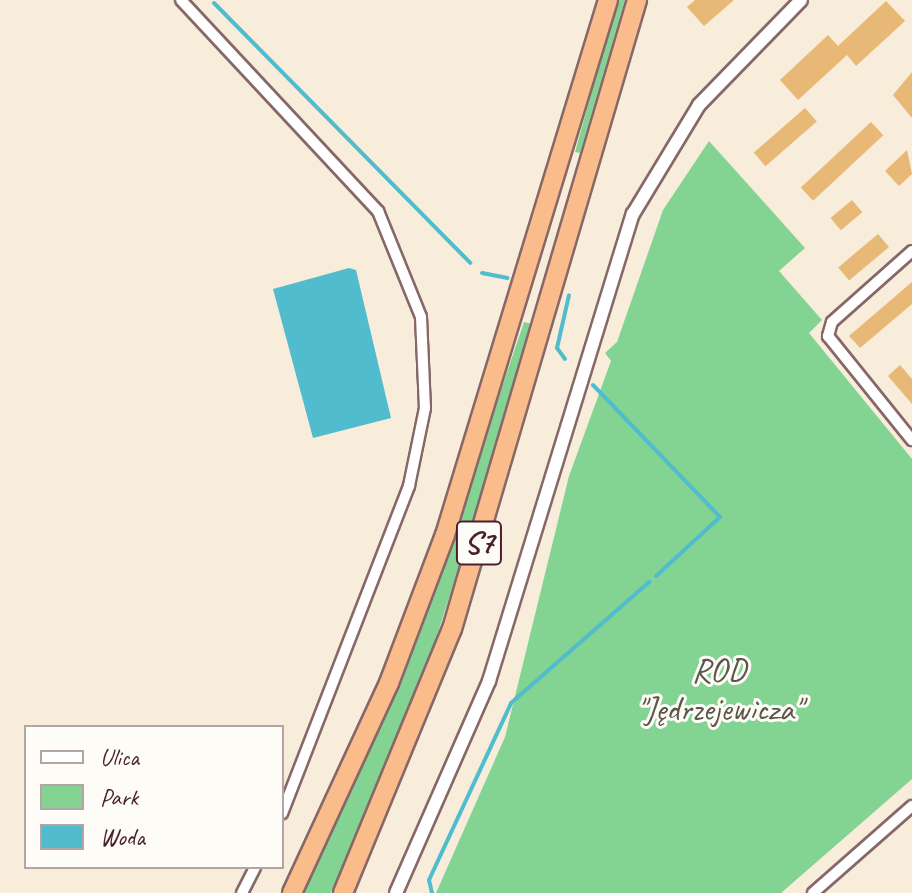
<!DOCTYPE html>
<html>
<head>
<meta charset="utf-8">
<style>
	body { margin:0 }
	#map { position:relative; width:912px; height:893px; overflow:hidden; background:#f7edda; font-family:Caveat,sans-serif }
	div>[style] { position:absolute }
	.green>* { inset:0; background:#83d393 }
	.water>* { inset:0; background:#51bccd }
	.stream>* { height:4px; margin:-2px; padding:0 2px; transform-origin:2px; border-radius:2px; background:#51bccd }
	.building>* { inset:0; background:#e8b876; transform-origin:0 0 }
	.roads { filter:drop-shadow(2px 0 #876768) drop-shadow(-2px 0 #876768) drop-shadow(0 2px #876768) drop-shadow(0 -2px #876768) }
	.minor>* { height:10px; margin:-5px; padding:0 5px; transform-origin:5px; border-radius:5px; background:#fff }
	.tertiary>* { height:12px; margin:-6px; padding:0 6px; transform-origin:6px; border-radius:6px; background:#fff }
	.motorway>* { height:18px; margin:-9px; padding:0 9px; transform-origin:9px; border-radius:9px; background:#fabc8b }
	span { translate:-50% -50%; white-space:nowrap; text-align:center; line-height:1.15; -webkit-text-stroke:6px #fdfcf7; paint-order:stroke }
	.shield-label span { padding:2px 6px; background:#fdfcf7; border:2px solid; border-radius:6px; -webkit-text-stroke-width:0 }
	.shield-label { font-size:32px; color:#4a1f2b; font-weight:700 }
	.park-label { font-size:34px; color:#5b554a }
	.legend { position:absolute; left:24px; top:725px; width:260px; height:144px; box-sizing:border-box; background:#fdfcf7; border:2px solid #b5a4a5; margin:0; padding:10px 14px; list-style:none; font-size:24px; color:#4a1f2b }
	.legend li { display:flex; align-items:center; gap:16px; height:40px }
	.legend b { width:40px; border:2px solid #b5a4a5 }
</style>
</head>
<body>
<div id="map">
	<div class="green">
		<i style="clip-path:polygon(617px 0,625px 0,580px 153px,575px 152px)"></i>
		<i style="clip-path:polygon(709px 141px,805px 248px,779px 271px,822px 320px,809px 333px,912px 459px,912px 779px,781px 893px,436px 893px,505px 737px,569px 476px,611px 361px,605px 353px,617px 342px,663px 210px)"></i>
		<i style="clip-path:polygon(524px 322px,532px 324px,498px 446px,418px 694px,331px 893px,302px 893px,423px 621px)"></i>
	</div>
	<div class="water">
		<i style="clip-path:polygon(349px 268px,356px 270px,391px 418px,313px 438px,273px 289px)"></i>
	</div>
	<div class="stream">
		<i style="left:214px;top:3px;width:365px;rotate:45.4deg"></i>
		<i style="left:482px;top:273px;width:26px;rotate:11deg"></i>
		<i style="left:565px;top:359px;width:14px;rotate:-126deg"></i>
		<i style="left:557px;top:348px;width:54px;rotate:-77.2deg"></i>
		<i style="left:593px;top:385px;width:183px;rotate:46.1deg"></i>
		<i style="left:720px;top:517px;width:87px;rotate:137.3deg"></i>
		<i style="left:432px;top:893px;width:13px;rotate:-103deg"></i>
		<i style="left:429px;top:880px;width:195px;rotate:-65.1deg"></i>
		<i style="left:511px;top:703px;width:184px;rotate:-41.2deg"></i>
	</div>
	<div class="building">
		<i style="clip-path:polygon(695px 0,734px 0,704px 26px,687px 7px)"></i>
		<i style="clip-path:polygon(886px 1px,905px 21px,856px 66px,847px 55px,798px 100px,780px 80px,828px 35px,838px 46px)"></i>
		<i style="clip-path:polygon(912px 72px,912px 118px,893px 95px)"></i>
		<i style="left:805px;top:108px;width:18px;height:68px;rotate:49deg"></i>
		<i style="left:871px;top:122px;width:18px;height:96px;rotate:47deg"></i>
		<i style="clip-path:polygon(907px 150px,912px 174px,899px 186px,885px 171px)"></i>
		<i style="left:852px;top:200px;width:16px;height:28px;rotate:50deg"></i>
		<i style="left:878px;top:234px;width:17px;height:52px;rotate:50deg"></i>
		<i style="clip-path:polygon(912px 282px,912px 304px,860px 348px,849px 336px)"></i>
		<i style="clip-path:polygon(900px 365px,912px 379px,912px 404px,888px 376px)"></i>
	</div>
	<div class="roads">
		<div class="minor">
			<i style="left:181px;top:0;width:289px;rotate:47deg"></i>
			<i style="left:378px;top:211px;width:114px;rotate:67.9deg"></i>
			<i style="left:421px;top:317px;width:91px;rotate:87.5deg"></i>
			<i style="left:425px;top:408px;width:80px;rotate:101.6deg"></i>
			<i style="left:409px;top:486px;width:351px;rotate:111.2deg"></i>
			<i style="left:912px;top:251px;width:107px;rotate:138.4deg"></i>
			<i style="left:832px;top:322px;width:15px;rotate:106deg"></i>
			<i style="left:828px;top:336px;width:134px;rotate:51.1deg"></i>
			<i style="left:242px;top:893px;width:29px;rotate:-63deg"></i>
			<i style="left:813px;top:893px;width:132px;rotate:-41.3deg"></i>
		</div>
		<div class="tertiary">
			<i style="left:396px;top:893px;width:232px;rotate:-66.3deg"></i>
			<i style="left:489px;top:681px;width:489px;rotate:-72.9deg"></i>
			<i style="left:633px;top:214px;width:127px;rotate:-58.8deg"></i>
			<i style="left:699px;top:105px;width:146px;rotate:-45.8deg"></i>
		</div>
		<div class="motorway">
			<i style="left:292px;top:893px;width:231px;rotate:-65.2deg"></i>
			<i style="left:389px;top:683px;width:158px;rotate:-69.3deg"></i>
			<i style="left:445px;top:535px;width:559px;rotate:-73.06deg"></i>
			<i style="left:343px;top:893px;width:286px;rotate:-67.6deg"></i>
			<i style="left:452px;top:629px;width:656px;rotate:-73.61deg"></i>
		</div>
	</div>
	<div class="shield-label">
		<span style="left:479px;top:543px">S7</span>
	</div>
	<div class="park-label">
		<span style="left:719px;top:689px">ROD<br>"Jędrzejewicza"</span>
	</div>
	<ul class="legend">
	<li><b style="height:10px;background:#fff"></b>Ulica</li>
	<li><b style="height:22px;background:#83d393"></b>Park</li>
	<li><b style="height:22px;background:#51bccd"></b>Woda</li>
	</ul>
</div>
</body>
</html>
